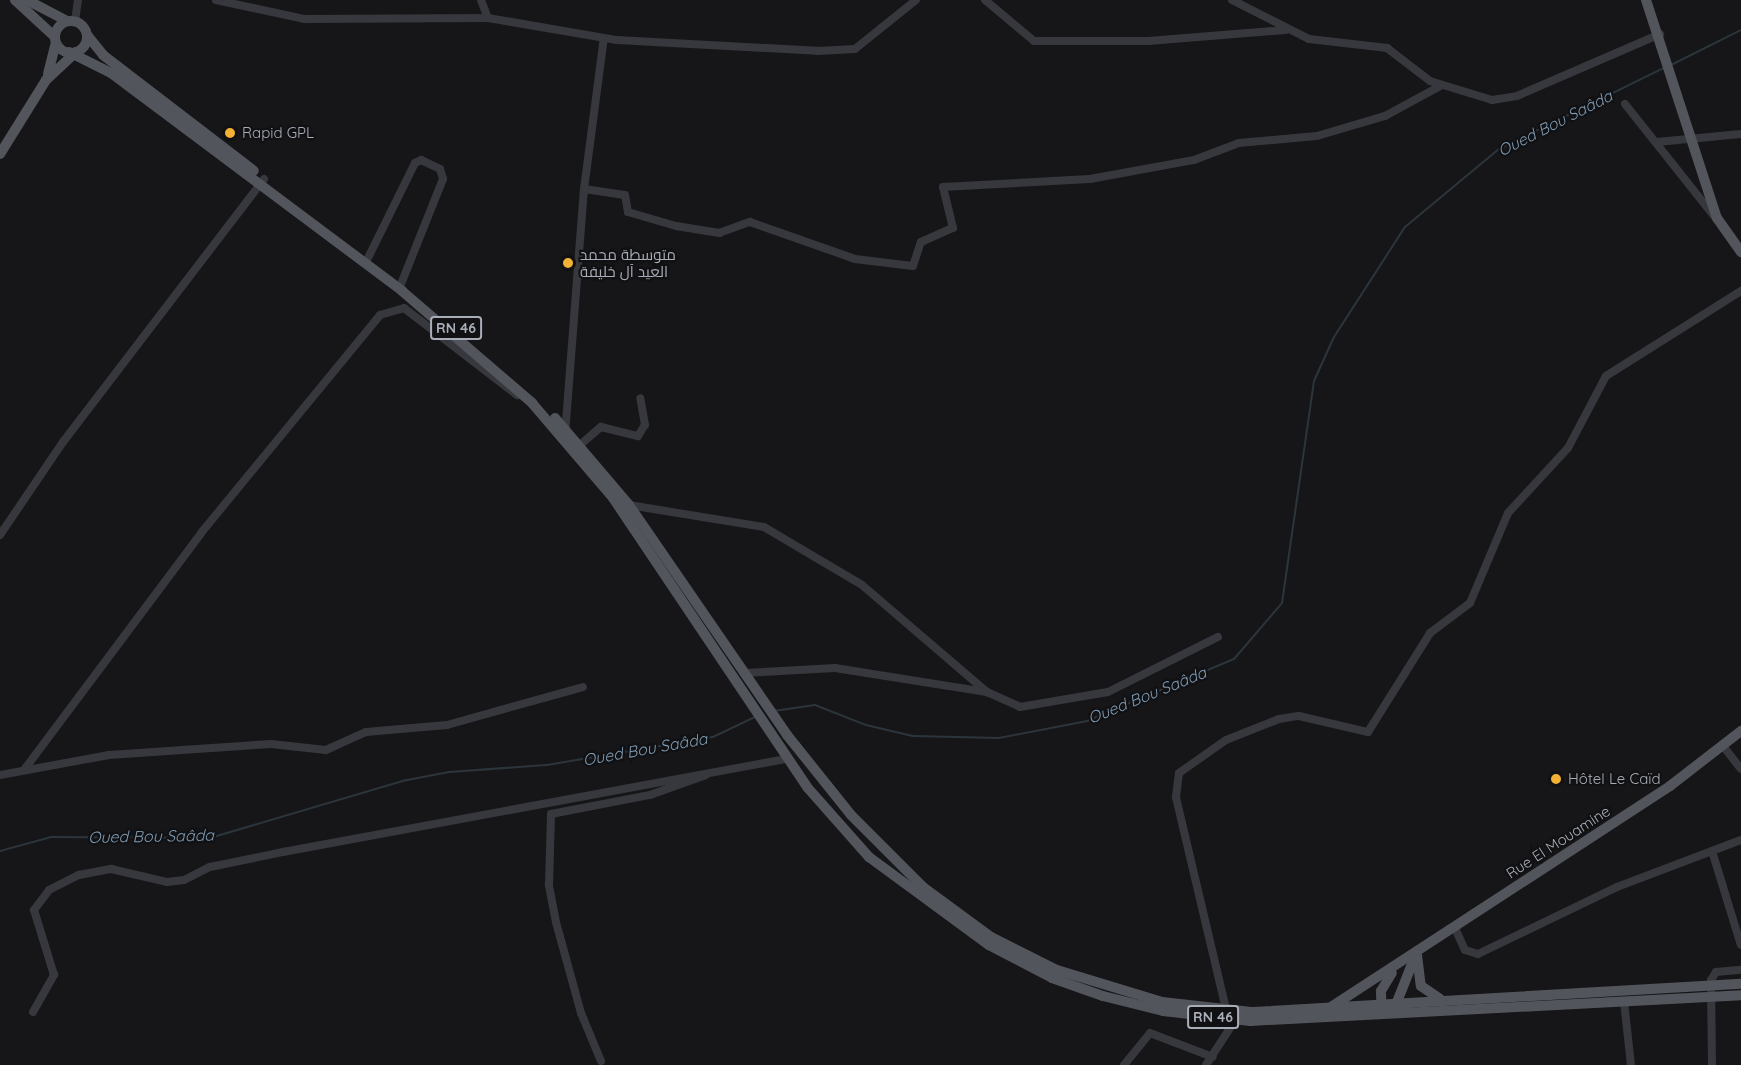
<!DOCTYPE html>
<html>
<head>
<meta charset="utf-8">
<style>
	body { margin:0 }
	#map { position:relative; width:1741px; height:1065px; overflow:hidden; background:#161618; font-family:Quicksand,Cairo,sans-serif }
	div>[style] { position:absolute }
	.stream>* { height:2px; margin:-1px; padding:0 1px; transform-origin:1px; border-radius:1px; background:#2c353c }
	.minor>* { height:8px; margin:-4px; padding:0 4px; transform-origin:4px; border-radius:4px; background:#37383d }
	.major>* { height:10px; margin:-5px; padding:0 5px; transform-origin:5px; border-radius:5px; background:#53555c }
	.major>.ring { margin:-5px; padding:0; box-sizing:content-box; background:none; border:10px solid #53555c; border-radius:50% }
	.dots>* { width:16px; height:16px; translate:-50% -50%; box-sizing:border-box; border:3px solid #111113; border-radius:50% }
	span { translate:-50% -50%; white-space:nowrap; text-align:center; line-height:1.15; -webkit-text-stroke:4.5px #111113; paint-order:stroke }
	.shield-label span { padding:2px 4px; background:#111113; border:2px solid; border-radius:4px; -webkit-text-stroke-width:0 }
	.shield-label { font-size:14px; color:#a8adb8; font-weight:700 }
	.poi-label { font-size:15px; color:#a8adb8 }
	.left { translate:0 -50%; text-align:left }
	.street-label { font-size:15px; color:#a8adb8 }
	.water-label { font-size:16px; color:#7f9bb3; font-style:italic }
</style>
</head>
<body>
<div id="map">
	<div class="stream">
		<i style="left:1671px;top:65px;width:78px;rotate:-26.6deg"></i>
		<i style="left:774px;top:711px;width:41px;rotate:-8.3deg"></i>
		<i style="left:815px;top:705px;width:55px;rotate:21.4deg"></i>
		<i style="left:866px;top:725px;width:48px;rotate:13.2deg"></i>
		<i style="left:913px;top:736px;width:86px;rotate:1.3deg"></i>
		<i style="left:999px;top:738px;width:90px;rotate:-10.9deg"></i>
		<i style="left:1087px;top:721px;width:160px;rotate:-22.9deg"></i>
		<i style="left:1234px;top:659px;width:74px;rotate:-49.4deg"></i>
		<i style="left:1282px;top:603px;width:224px;rotate:-81.8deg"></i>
		<i style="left:1314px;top:381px;width:48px;rotate:-65.6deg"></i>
		<i style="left:1334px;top:337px;width:131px;rotate:-57.2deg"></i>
		<i style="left:1405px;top:227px;width:122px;rotate:-39.7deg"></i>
		<i style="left:1499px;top:149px;width:186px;rotate:-26.2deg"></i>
		<i style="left:0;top:851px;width:53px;rotate:-15.4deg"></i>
		<i style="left:51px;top:837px;width:159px;rotate:0.4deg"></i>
		<i style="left:210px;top:838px;width:200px;rotate:-16.5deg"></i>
		<i style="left:402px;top:781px;width:48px;rotate:-10.8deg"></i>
		<i style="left:449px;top:772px;width:98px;rotate:-4.1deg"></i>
		<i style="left:547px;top:765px;width:168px;rotate:-9.6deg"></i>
		<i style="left:713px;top:737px;width:49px;rotate:-25.5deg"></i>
	</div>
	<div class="minor">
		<i style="left:216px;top:0;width:91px;rotate:12.1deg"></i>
		<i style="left:305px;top:19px;width:183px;rotate:-0.3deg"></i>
		<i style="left:481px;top:0;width:19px;rotate:69deg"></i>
		<i style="left:488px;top:18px;width:131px;rotate:9.7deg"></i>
		<i style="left:617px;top:40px;width:200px;rotate:3.1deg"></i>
		<i style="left:817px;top:51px;width:38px;rotate:-3deg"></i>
		<i style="left:855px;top:49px;width:78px;rotate:-38.8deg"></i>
		<i style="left:985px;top:0;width:64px;rotate:39.9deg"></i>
		<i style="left:1034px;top:41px;width:114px"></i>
		<i style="left:1148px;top:41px;width:138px;rotate:-4.6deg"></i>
		<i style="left:1232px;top:0;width:86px;rotate:26.9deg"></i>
		<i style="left:1309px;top:39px;width:79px;rotate:6.6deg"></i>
		<i style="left:1387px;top:48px;width:54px;rotate:37.5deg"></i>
		<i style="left:1430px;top:81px;width:65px;rotate:17deg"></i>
		<i style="left:1492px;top:100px;width:25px;rotate:-9deg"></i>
		<i style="left:1517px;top:96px;width:156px;rotate:-23.4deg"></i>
		<i style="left:75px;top:21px;width:21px;rotate:-82deg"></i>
		<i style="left:1625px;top:104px;width:143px;rotate:51.5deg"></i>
		<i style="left:1657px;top:142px;width:84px;rotate:-5.4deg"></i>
		<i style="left:584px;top:189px;width:41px;rotate:8.3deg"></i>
		<i style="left:625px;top:195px;width:17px;rotate:80deg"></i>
		<i style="left:628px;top:212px;width:50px;rotate:16.3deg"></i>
		<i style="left:676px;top:226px;width:44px;rotate:9.2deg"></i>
		<i style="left:719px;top:233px;width:33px;rotate:-20deg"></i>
		<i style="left:750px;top:222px;width:111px;rotate:19.4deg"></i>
		<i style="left:855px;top:259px;width:58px;rotate:6.9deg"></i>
		<i style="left:913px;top:266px;width:25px;rotate:-72deg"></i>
		<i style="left:921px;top:242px;width:35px;rotate:-24deg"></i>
		<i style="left:953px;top:228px;width:42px;rotate:-103.7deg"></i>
		<i style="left:943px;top:187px;width:147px;rotate:-3.1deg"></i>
		<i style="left:1090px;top:179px;width:106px;rotate:-10.4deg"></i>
		<i style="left:1194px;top:160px;width:48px;rotate:-20.7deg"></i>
		<i style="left:1239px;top:143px;width:78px;rotate:-5.1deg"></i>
		<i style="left:1317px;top:136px;width:71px;rotate:-16.4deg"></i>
		<i style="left:1385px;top:116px;width:65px;rotate:-28.5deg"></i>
		<i style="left:368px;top:258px;width:106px;rotate:-63.7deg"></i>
		<i style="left:415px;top:163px;width:7px;rotate:-27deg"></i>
		<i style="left:421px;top:160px;width:21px;rotate:25deg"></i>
		<i style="left:440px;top:169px;width:10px;rotate:73deg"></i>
		<i style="left:443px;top:179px;width:113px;rotate:111.8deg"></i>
		<i style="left:565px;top:435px;width:247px;rotate:-85.6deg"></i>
		<i style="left:584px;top:189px;width:152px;rotate:-82.5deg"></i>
		<i style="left:580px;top:445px;width:28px;rotate:-41deg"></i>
		<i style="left:601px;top:427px;width:38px;rotate:14deg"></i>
		<i style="left:638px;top:436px;width:13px;rotate:-58deg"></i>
		<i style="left:645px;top:425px;width:27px;rotate:-100deg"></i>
		<i style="left:629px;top:505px;width:137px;rotate:9.3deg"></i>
		<i style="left:764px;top:527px;width:114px;rotate:30.6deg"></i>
		<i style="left:862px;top:585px;width:165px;rotate:40.6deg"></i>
		<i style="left:987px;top:692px;width:36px;rotate:24deg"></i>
		<i style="left:1020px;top:707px;width:89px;rotate:-9.7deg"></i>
		<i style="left:1108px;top:692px;width:123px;rotate:-26.6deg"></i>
		<i style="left:0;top:535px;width:112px;rotate:-55.9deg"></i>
		<i style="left:63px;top:442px;width:331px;rotate:-52.6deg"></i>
		<i style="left:744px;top:673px;width:91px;rotate:-3.1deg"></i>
		<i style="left:835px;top:668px;width:154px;rotate:9deg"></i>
		<i style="left:1723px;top:746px;width:29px;rotate:52deg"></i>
		<i style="left:24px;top:770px;width:296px;rotate:-53.2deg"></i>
		<i style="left:201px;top:533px;width:282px;rotate:-50.6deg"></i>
		<i style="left:380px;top:315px;width:25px;rotate:-16deg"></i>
		<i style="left:404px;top:308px;width:143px;rotate:37.6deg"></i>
		<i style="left:0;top:775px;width:111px;rotate:-10.4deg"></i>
		<i style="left:109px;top:755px;width:162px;rotate:-3.9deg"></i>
		<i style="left:271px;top:744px;width:55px;rotate:6.2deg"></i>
		<i style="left:326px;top:750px;width:44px;rotate:-24.2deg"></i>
		<i style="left:366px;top:732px;width:81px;rotate:-4.9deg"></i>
		<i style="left:447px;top:725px;width:141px;rotate:-15.6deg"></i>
		<i style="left:1712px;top:851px;width:98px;rotate:72.9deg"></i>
		<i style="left:1455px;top:928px;width:24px;rotate:66deg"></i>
		<i style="left:1465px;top:950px;width:14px;rotate:17deg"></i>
		<i style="left:1478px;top:954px;width:154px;rotate:-25.7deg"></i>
		<i style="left:1617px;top:887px;width:133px;rotate:-20.8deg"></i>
		<i style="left:1624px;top:1001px;width:64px;rotate:83.8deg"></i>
		<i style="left:1226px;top:1009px;width:218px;rotate:-103.3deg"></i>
		<i style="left:1176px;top:797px;width:24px;rotate:-83deg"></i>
		<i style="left:1179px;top:773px;width:57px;rotate:-35.1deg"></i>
		<i style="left:1226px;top:740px;width:57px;rotate:-21.6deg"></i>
		<i style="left:1279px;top:719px;width:20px;rotate:-9deg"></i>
		<i style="left:1299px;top:716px;width:71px;rotate:13.1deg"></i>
		<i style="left:1368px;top:732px;width:117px;rotate:-57.9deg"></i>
		<i style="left:1430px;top:633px;width:50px;rotate:-36.9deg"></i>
		<i style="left:1470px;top:603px;width:98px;rotate:-67.1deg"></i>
		<i style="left:1508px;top:513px;width:88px;rotate:-47.3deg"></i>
		<i style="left:1568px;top:448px;width:81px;rotate:-62.2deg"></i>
		<i style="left:1606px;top:376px;width:160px;rotate:-32.2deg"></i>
		<i style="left:33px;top:1012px;width:43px;rotate:-60.4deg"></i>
		<i style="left:54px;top:975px;width:68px;rotate:-107.1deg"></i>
		<i style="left:34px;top:910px;width:25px;rotate:-53deg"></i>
		<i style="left:49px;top:890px;width:34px;rotate:-27deg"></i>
		<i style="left:79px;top:875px;width:33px;rotate:-11deg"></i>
		<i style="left:111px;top:869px;width:57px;rotate:13.1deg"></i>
		<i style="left:167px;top:882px;width:17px;rotate:-7deg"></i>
		<i style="left:184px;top:880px;width:29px;rotate:-27deg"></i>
		<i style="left:210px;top:867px;width:75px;rotate:-11.6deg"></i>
		<i style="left:283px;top:852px;width:512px;rotate:-10.48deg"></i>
		<i style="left:601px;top:1061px;width:52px;rotate:-112.6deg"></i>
		<i style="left:581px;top:1013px;width:94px;rotate:-105.4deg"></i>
		<i style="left:556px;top:922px;width:38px;rotate:-101deg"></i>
		<i style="left:549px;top:885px;width:71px;rotate:-88.4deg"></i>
		<i style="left:551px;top:814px;width:101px;rotate:-10.9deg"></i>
		<i style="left:650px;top:795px;width:59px;rotate:-19.7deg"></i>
		<i style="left:1124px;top:1065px;width:41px;rotate:-50.9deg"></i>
		<i style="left:1150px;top:1033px;width:67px;rotate:20.9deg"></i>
		<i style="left:1206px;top:1065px;width:55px;rotate:-56.9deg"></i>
		<i style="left:1712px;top:1065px;width:85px;rotate:-90.7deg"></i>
		<i style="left:1711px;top:980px;width:9px;rotate:-58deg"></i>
		<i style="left:1716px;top:972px;width:25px;rotate:-5deg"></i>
	</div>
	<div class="major">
		<i style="left:15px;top:0;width:54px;rotate:42.8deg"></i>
		<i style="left:27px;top:0;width:45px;rotate:27.7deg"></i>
		<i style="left:1646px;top:0;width:229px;rotate:72deg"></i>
		<i style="left:1717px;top:218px;width:42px;rotate:54.8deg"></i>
		<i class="ring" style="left:55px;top:21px;width:22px;height:22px"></i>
		<i style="left:87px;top:35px;width:26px;rotate:51deg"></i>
		<i style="left:103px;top:55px;width:190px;rotate:37.5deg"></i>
		<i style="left:69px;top:52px;width:47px;rotate:26.6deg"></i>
		<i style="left:111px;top:73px;width:364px;rotate:36.8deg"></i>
		<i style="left:402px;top:291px;width:172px;rotate:40.7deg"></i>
		<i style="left:532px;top:403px;width:125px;rotate:49.5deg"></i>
		<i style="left:613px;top:498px;width:348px;rotate:56.1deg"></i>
		<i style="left:807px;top:787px;width:94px;rotate:48.5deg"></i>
		<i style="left:869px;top:857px;width:149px;rotate:36.3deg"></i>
		<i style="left:989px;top:945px;width:71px;rotate:27.6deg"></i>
		<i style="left:1052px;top:978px;width:54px;rotate:19.4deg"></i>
		<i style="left:1103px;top:996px;width:62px;rotate:14deg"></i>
		<i style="left:1163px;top:1011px;width:88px;rotate:6.6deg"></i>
		<i style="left:1250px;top:1021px;width:492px;rotate:-3deg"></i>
		<i style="left:48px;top:74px;width:32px;rotate:-76deg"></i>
		<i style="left:0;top:154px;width:87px;rotate:-58.1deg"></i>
		<i style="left:46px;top:80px;width:41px;rotate:-43deg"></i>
		<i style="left:555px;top:418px;width:114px;rotate:49.6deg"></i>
		<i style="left:629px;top:505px;width:279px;rotate:55.5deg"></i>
		<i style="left:787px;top:735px;width:102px;rotate:51.3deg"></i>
		<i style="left:851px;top:815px;width:102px;rotate:45deg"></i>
		<i style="left:923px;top:887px;width:84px;rotate:36.3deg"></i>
		<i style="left:991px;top:937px;width:74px;rotate:26.6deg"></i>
		<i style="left:1057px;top:970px;width:110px;rotate:16.9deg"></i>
		<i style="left:1162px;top:1002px;width:92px;rotate:6.3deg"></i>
		<i style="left:1253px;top:1012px;width:489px;rotate:-3.3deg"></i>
		<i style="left:1417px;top:955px;width:31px;rotate:83deg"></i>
		<i style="left:1421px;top:986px;width:23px;rotate:34deg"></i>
		<i style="left:1331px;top:1007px;width:405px;rotate:-33.1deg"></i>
		<i style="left:1670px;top:786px;width:90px;rotate:-37.8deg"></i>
		<i style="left:1393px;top:1012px;width:62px;rotate:-68.4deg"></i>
		<i style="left:1382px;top:1013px;width:22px;rotate:-93deg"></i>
		<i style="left:1381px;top:991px;width:21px;rotate:-59deg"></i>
	</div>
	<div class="dots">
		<i style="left:230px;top:133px;background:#f2b134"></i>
		<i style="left:568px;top:263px;background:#f2b134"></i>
		<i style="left:1556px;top:779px;background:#f2b134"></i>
	</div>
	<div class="shield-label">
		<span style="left:456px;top:328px">RN 46</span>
		<span style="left:1213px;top:1017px">RN 46</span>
	</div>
	<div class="poi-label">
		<span class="left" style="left:242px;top:133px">Rapid GPL</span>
		<span class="left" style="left:580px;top:263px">متوسطة محمد<br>العيد آل خليفة</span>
		<span class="left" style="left:1568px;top:779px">Hôtel Le Caïd</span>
	</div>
	<div class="street-label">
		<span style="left:1558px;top:842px;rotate:-33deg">Rue El Mouamine</span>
	</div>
	<div class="water-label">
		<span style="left:1555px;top:123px;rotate:-27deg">Oued Bou Saâda</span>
		<span style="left:1147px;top:695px;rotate:-22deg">Oued Bou Saâda</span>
		<span style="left:645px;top:749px;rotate:-10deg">Oued Bou Saâda</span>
		<span style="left:151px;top:836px;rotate:-1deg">Oued Bou Saâda</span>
	</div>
</div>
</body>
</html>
